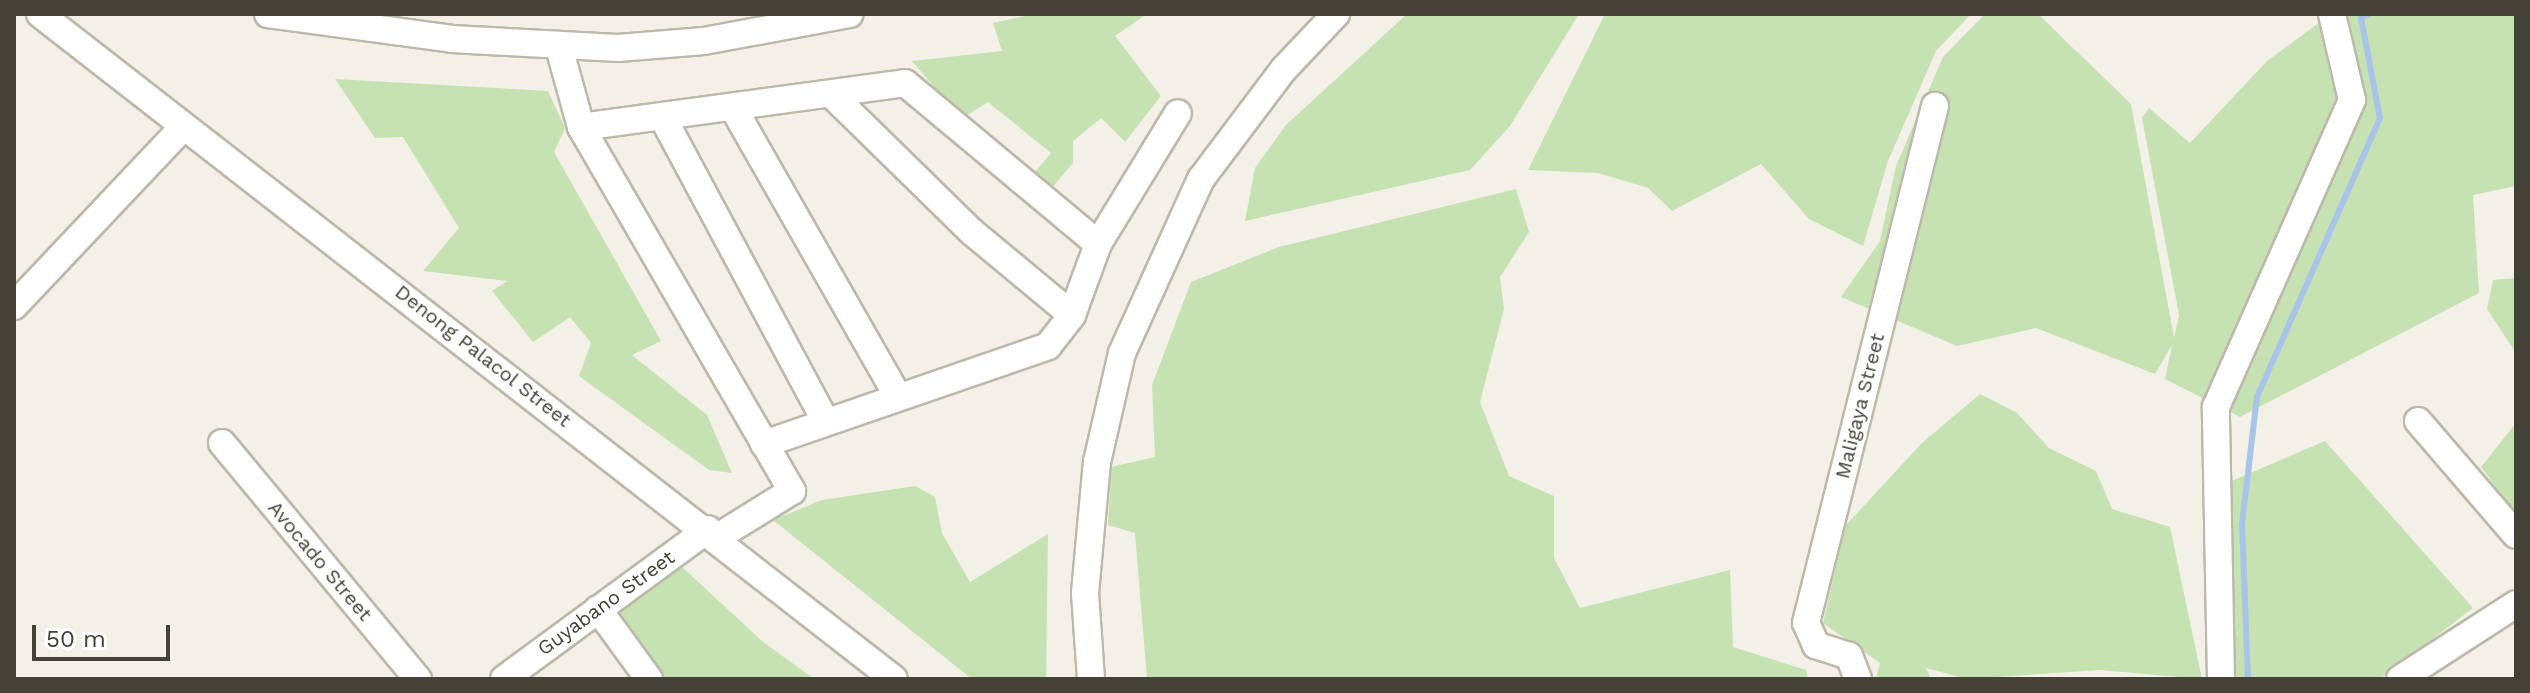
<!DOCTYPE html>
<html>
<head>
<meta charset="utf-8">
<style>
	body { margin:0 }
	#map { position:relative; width:2530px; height:693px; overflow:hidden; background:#f2f0e7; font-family:"Work Sans",sans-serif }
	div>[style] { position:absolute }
	.green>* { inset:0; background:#c6e2b3 }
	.stream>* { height:6px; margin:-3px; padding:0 3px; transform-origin:3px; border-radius:3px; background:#a8c5e9 }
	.roads { filter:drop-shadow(2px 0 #bcb9aa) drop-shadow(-2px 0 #bcb9aa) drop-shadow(0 2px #bcb9aa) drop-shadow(0 -2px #bcb9aa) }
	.minor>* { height:26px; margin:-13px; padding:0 13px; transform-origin:13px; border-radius:13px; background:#fff }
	span { translate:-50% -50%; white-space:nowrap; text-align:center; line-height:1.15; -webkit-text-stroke:6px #fff; paint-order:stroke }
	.street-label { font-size:20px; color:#444136 }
	.frame { position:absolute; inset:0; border:16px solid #444136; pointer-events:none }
	.scale { position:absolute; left:32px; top:625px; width:138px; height:36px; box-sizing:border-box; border:4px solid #444136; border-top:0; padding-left:10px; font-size:24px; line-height:28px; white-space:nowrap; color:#444136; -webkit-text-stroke:6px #fff; paint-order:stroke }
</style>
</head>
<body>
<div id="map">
	<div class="green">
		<i style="clip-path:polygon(1034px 14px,1147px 14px,1115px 36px,1161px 96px,1125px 142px,1101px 118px,1073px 141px,1073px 163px,1050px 190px,1031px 177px,1051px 153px,988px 102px,961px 119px,912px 61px,1002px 51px,993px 23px)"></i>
		<i style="clip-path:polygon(1407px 14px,1579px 14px,1510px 126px,1470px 170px,1245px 221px,1255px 168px,1286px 125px)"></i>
		<i style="clip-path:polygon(1605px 14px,1971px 14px,1936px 51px,1888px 161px,1863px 246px,1809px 219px,1761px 164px,1672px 211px,1648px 188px,1598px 173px,1528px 170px)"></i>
		<i style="clip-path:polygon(1985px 14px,2038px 14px,2131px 104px,2174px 338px,2179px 315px,2142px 118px,2149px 108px,2190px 143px,2267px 61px,2331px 14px,2516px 14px,2516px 186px,2473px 195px,2479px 293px,2240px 417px,2165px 379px,2172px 345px,2155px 374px,2036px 328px,1957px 346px,1841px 297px,1880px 241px,1896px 166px,1943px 57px)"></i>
		<i style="clip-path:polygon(335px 79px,548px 91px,565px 128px,554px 152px,661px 341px,632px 355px,707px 415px,732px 473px,709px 470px,579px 376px,591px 343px,570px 317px,533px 342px,492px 291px,507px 281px,423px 271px,459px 228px,403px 137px,375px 138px)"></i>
		<i style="clip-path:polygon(1516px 189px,1529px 232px,1500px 277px,1504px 309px,1480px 402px,1509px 476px,1554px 496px,1554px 558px,1580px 608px,1730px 570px,1733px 647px,1806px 670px,1808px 679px,1147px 679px,1135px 533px,1108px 525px,1111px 467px,1155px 457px,1152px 385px,1191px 282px,1279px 247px)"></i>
		<i style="clip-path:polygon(2516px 278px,2516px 353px,2487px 309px,2493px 280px)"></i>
		<i style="clip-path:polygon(1980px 394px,2017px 413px,2049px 448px,2096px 471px,2112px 509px,2170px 527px,2202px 679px,2100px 670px,1967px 679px,1926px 668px,1931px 679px,1876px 679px,1880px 663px,1823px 623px,1846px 525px,1923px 442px)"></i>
		<i style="clip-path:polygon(2516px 423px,2516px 514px,2481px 467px)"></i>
		<i style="clip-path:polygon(2325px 441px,2473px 608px,2380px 679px,2232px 679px,2227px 483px)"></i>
		<i style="clip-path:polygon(915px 486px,935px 497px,942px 533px,970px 582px,1048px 534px,1046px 679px,972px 679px,773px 520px,822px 500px)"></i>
		<i style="clip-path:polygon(681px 566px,762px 641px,814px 679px,663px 679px,614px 610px)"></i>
	</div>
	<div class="stream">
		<i style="left:2248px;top:679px;width:155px;rotate:-92.2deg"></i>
		<i style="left:2242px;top:524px;width:128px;rotate:-83.3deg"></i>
		<i style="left:2257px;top:397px;width:305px;rotate:-66.2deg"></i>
		<i style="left:2380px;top:118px;width:102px;rotate:-100.8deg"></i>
		<i style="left:2361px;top:18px;width:9px;rotate:-27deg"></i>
	</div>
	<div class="roads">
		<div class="minor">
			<i style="left:40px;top:14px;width:1082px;rotate:37.91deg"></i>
			<i style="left:268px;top:14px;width:186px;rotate:7.7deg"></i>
			<i style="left:452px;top:39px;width:166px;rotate:3.1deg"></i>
			<i style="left:618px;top:48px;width:86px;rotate:-4.7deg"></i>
			<i style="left:704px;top:41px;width:148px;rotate:-10.5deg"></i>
			<i style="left:559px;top:47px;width:83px;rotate:74.6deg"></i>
			<i style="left:581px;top:127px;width:421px;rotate:59.9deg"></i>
			<i style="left:792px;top:491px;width:86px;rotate:148.3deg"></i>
			<i style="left:833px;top:96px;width:194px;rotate:44.4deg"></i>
			<i style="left:972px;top:232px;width:130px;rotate:39.7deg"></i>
			<i style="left:735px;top:111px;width:327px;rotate:60.3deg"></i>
			<i style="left:663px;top:118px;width:343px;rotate:61.8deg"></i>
			<i style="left:581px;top:127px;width:327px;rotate:-7.7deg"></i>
			<i style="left:905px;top:83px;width:251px;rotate:39.8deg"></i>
			<i style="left:14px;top:306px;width:246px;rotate:-46.6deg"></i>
			<i style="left:2418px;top:421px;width:150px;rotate:49.3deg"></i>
			<i style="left:222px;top:443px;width:307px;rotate:50.3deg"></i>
			<i style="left:764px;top:444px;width:300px;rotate:-19deg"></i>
			<i style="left:1048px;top:346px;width:39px;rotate:-52deg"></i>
			<i style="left:1072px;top:315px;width:76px;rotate:-69.9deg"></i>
			<i style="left:1098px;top:244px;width:153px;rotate:-58.6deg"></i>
			<i style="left:598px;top:609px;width:87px;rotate:53.9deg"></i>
			<i style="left:504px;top:679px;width:253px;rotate:-36.3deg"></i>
			<i style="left:1091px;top:679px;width:86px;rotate:-94deg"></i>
			<i style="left:1085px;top:593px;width:132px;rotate:-84.8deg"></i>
			<i style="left:1097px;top:462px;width:112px;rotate:-77.1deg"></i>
			<i style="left:1122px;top:353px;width:191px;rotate:-65.6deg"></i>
			<i style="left:1201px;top:179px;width:138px;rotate:-53deg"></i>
			<i style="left:1284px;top:69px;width:76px;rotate:-46.6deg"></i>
			<i style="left:1858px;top:679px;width:25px;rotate:-111deg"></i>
			<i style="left:1849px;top:656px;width:35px;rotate:-162deg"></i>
			<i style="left:1816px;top:645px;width:24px;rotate:-114deg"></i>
			<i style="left:1806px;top:623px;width:533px;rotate:-75.99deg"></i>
			<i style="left:2221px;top:679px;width:272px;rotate:-91.1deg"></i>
			<i style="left:2216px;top:407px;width:336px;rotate:-66.1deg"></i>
			<i style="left:2352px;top:100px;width:88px;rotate:-103.1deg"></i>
			<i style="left:2400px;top:679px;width:138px;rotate:-32.9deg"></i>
		</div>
	</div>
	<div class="street-label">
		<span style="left:483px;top:356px;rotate:38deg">Denong Palacol Street</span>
		<span style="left:1860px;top:406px;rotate:-76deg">Maligaya Street</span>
		<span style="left:320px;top:561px;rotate:50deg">Avocado Street</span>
		<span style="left:606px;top:603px;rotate:-36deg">Guyabano Street</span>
	</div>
	<div class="frame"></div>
	<div class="scale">50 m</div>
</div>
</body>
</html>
